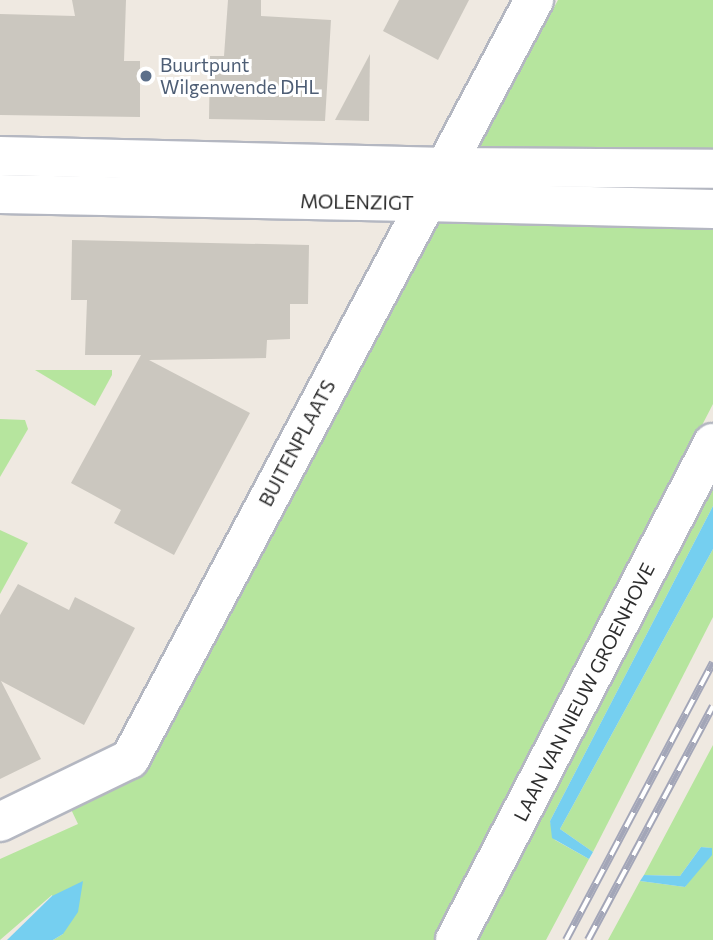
<!DOCTYPE html>
<html>
<head>
<meta charset="utf-8">
<style>
	body { margin:0 }
	#map { position:relative; width:713px; height:940px; overflow:hidden; background:#efe9e1; font-family:Commissioner,sans-serif }
	div>[style] { position:absolute }
	.green>* { inset:0; background:#b6e59e }
	.water>* { inset:0; background:#75cff0 }
	.building>* { inset:0; background:#cbc7bf }
	.roads { filter:drop-shadow(2px 0 #b4b7c1) drop-shadow(-2px 0 #b4b7c1) drop-shadow(0 2px #b4b7c1) drop-shadow(0 -2px #b4b7c1) }
	.minor>* { height:38px; margin:-19px; padding:0 19px; transform-origin:19px; border-radius:19px; background:#fff }
	.tertiary>* { height:38px; margin:-19px; padding:0 19px; transform-origin:19px; border-radius:19px; background:#fff }
	.rail>* { height:8px; margin-top:-4px; transform-origin:0; background:repeating-linear-gradient(90deg,#fff 0 16px,#a3a6b8 0 32px); box-sizing:border-box; border-block:2px solid #a3a6b8 }
	.dots>* { width:19px; height:19px; translate:-50% -50%; box-sizing:border-box; border:4px solid #fff; border-radius:50% }
	span { translate:-50% -50%; white-space:nowrap; text-align:center; line-height:1.15; -webkit-text-stroke:6px #fff; paint-order:stroke }
	.service-label { font-size:19px; color:#4e5e75 }
	.left { translate:0 -50%; text-align:left }
	.street-label { font-size:19px; color:#2e2e2e }
</style>
</head>
<body>
<div id="map">
	<div class="green">
		<i style="clip-path:polygon(558px 0,713px 0,713px 158px,478px 149px)"></i>
		<i style="clip-path:polygon(437px 212px,713px 220px,713px 404px,436px 940px,53px 940px,63px 934px,52px 895px,0 940px,0 859px,78px 824px,68px 803px,136px 772px)"></i>
		<i style="clip-path:polygon(35px 370px,112px 370px,112px 375px,95px 406px)"></i>
		<i style="clip-path:polygon(0 419px,25px 420px,28px 429px,0 477px)"></i>
		<i style="clip-path:polygon(713px 483px,713px 506px,550px 821px,555px 840px,589px 859px,546px 940px,476px 940px)"></i>
		<i style="clip-path:polygon(0 530px,28px 543px,0 594px)"></i>
		<i style="clip-path:polygon(713px 549px,713px 617px,593px 852px,560px 829px)"></i>
		<i style="clip-path:polygon(713px 745px,713px 940px,608px 940px,640px 881px,685px 887px,711px 848px,701px 847px,680px 876px,644px 875px)"></i>
	</div>
	<div class="water">
		<i style="clip-path:polygon(713px 506px,713px 549px,560px 829px,593px 852px,589px 859px,552px 838px,550px 821px)"></i>
		<i style="clip-path:polygon(701px 847px,712px 848px,712px 855px,685px 887px,640px 881px,644px 875px,680px 876px)"></i>
		<i style="clip-path:polygon(83px 881px,78px 912px,63px 934px,53px 940px,7px 940px,52px 896px)"></i>
	</div>
	<div class="building">
		<i style="clip-path:polygon(72px 0,126px 0,124px 61px,140px 61px,140px 117px,0 115px,0 14px,75px 16px)"></i>
		<i style="clip-path:polygon(228px 0,261px 0,261px 16px,331px 20px,325px 121px,209px 119px,210px 56px,224px 56px)"></i>
		<i style="clip-path:polygon(399px 0,469px 0,438px 60px,383px 31px)"></i>
		<i style="clip-path:polygon(370px 54px,369px 121px,335px 120px)"></i>
		<i style="clip-path:polygon(72px 240px,309px 245px,308px 304px,290px 304px,290px 339px,267px 340px,266px 358px,149px 360px,250px 413px,174px 555px,114px 523px,121px 510px,71px 483px,141px 355px,85px 355px,87px 300px,71px 300px)"></i>
		<i style="clip-path:polygon(18px 584px,69px 610px,75px 597px,135px 628px,84px 725px,1px 681px,41px 759px,0 779px,0 615px)"></i>
	</div>
	<div class="roads">
		<div class="minor">
			<i style="left:0;top:156px;width:447px;rotate:1.4deg"></i>
			<i style="left:0;top:194px;width:425px;rotate:1.1deg"></i>
			<i style="left:0;top:822px;width:144px;rotate:-25.9deg"></i>
			<i style="left:130px;top:759px;width:860px;rotate:-61.97deg"></i>
		</div>
		<div class="tertiary">
			<i style="left:447px;top:167px;width:266px;rotate:0.4deg"></i>
			<i style="left:425px;top:202px;width:288px;rotate:1.4deg"></i>
			<i style="left:455px;top:940px;width:560px;rotate:-62.57deg"></i>
		</div>
	</div>
	<div class="rail">
		<i style="left:566px;top:940px;width:314px;rotate:-62.1deg"></i>
		<i style="left:588px;top:940px;width:265px;rotate:-61.9deg"></i>
	</div>
	<div class="dots">
		<i style="left:146px;top:76px;background:#5c6f8a"></i>
	</div>
	<div class="service-label">
		<span class="left" style="left:160px;top:76px">Buurtpunt<br>Wilgenwende DHL</span>
	</div>
	<div class="street-label">
		<span style="left:357px;top:202px;rotate:1deg">MOLENZIGT</span>
		<span style="left:297px;top:443px;rotate:-62deg">BUITENPLAATS</span>
		<span style="left:584px;top:692px;rotate:-63deg">LAAN VAN NIEUW GROENHOVE</span>
	</div>
</div>
</body>
</html>
